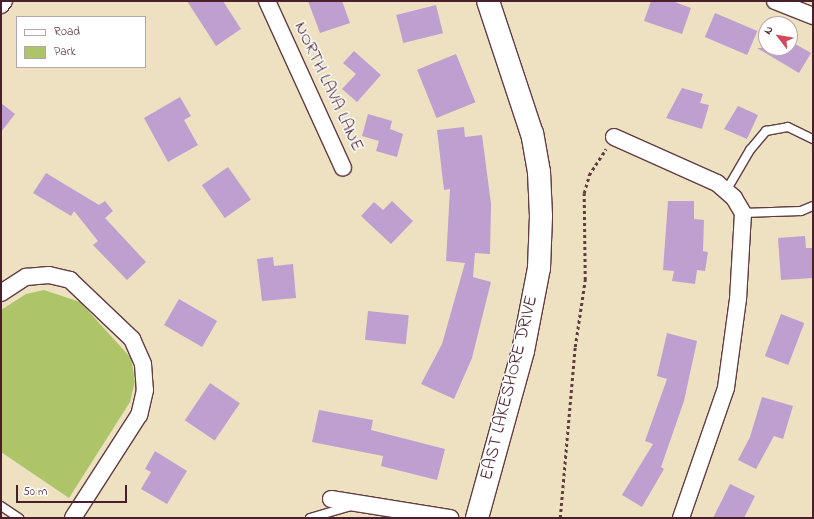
<!DOCTYPE html>
<html>
<head>
<meta charset="utf-8">
<style>
	body { margin:0 }
	#map { position:relative; width:814px; height:519px; overflow:hidden; background:#eee1c2; font-family:"Indie Flower",sans-serif }
	div>[style] { position:absolute }
	.green>* { inset:0; background:#adc469 }
	.building>* { inset:0; background:#be9fcf; transform-origin:0 0 }
	.path>* { height:2.5px; margin-top:-1.25px; transform-origin:0; background:repeating-linear-gradient(90deg,#633c42 0 3px,transparent 0 6px) }
	.roads { filter:drop-shadow(1px 0 #633c42) drop-shadow(-1px 0 #633c42) drop-shadow(0 1px #633c42) drop-shadow(0 -1px #633c42) }
	.lane>* { height:8px; margin:-4px; padding:0 4px; transform-origin:4px; border-radius:4px; background:#fff }
	.street>* { height:16px; margin:-8px; padding:0 8px; transform-origin:8px; border-radius:8px; background:#fff }
	.secondary>* { height:22px; margin:-11px; padding:0 11px; transform-origin:11px; border-radius:11px; background:#fff }
	span { translate:-50% -50%; white-space:nowrap; text-align:center; line-height:1.15; -webkit-text-stroke:3px #fff; paint-order:stroke }
	.street-label { font-size:18px; color:#4a1f2b }
	.frame { position:absolute; inset:0; border:2px solid #4a1f2b; pointer-events:none }
	.legend { position:absolute; left:16px; top:16px; width:130px; height:52px; box-sizing:border-box; background:#fff; border:1px solid #b7a5aa; margin:0; padding:5px 7px; list-style:none; font-size:12px; color:#4a1f2b }
	.legend li { display:flex; align-items:center; gap:8px; height:20px }
	.legend b { width:20px; border:1px solid #b7a5aa }
	.north { position:absolute; left:758px; top:16px; width:40px; height:40px; box-sizing:border-box; background:#fff; border:1px solid #b7a5aa; border-radius:50%; rotate:301deg; font-size:11px; font-weight:700; line-height:16px; text-align:center; color:#4a1f2b }
	.north::after { content:''; display:block; margin:auto; width:14px; height:18px; background:#d1495b; clip-path:polygon(50% 0,100% 100%,50% 72%,0 100%) }
	.scale { position:absolute; left:16px; top:485px; width:111px; height:18px; box-sizing:border-box; border:2px solid #4a1f2b; border-top:0; padding-left:5px; font-size:12px; line-height:14px; white-space:nowrap; color:#4a1f2b; -webkit-text-stroke:3px #fff; paint-order:stroke }
</style>
</head>
<body>
<div id="map">
	<div class="green">
		<i style="clip-path:polygon(44px 290px,80px 302px,131px 358px,135px 381px,130px 402px,69px 498px,1px 452px,1px 310px,26px 294px)"></i>
	</div>
	<div class="building">
		<i style="clip-path:polygon(187px 1px,223px 1px,241px 29px,216px 46px)"></i>
		<i style="clip-path:polygon(308px 1px,342px 1px,350px 23px,320px 33px)"></i>
		<i style="clip-path:polygon(651px 1px,672px 1px,691px 8px,682px 34px,644px 21px)"></i>
		<i style="left:436px;top:5px;width:29px;height:41px;rotate:76deg"></i>
		<i style="left:715px;top:13px;width:46px;height:26px;rotate:23deg"></i>
		<i style="clip-path:polygon(790px 41px,811px 53px,799px 73px,757px 48px,790px 48px)"></i>
		<i style="clip-path:polygon(354px 51px,381px 75px,357px 102px,342px 89px,356px 74px,343px 63px)"></i>
		<i style="left:456px;top:54px;width:52px;height:42px;rotate:68deg"></i>
		<i style="clip-path:polygon(682px 88px,703px 94px,700px 103px,709px 105px,702px 129px,666px 118px)"></i>
		<i style="clip-path:polygon(180px 97px,191px 116px,184px 120px,198px 145px,168px 162px,144px 118px)"></i>
		<i style="clip-path:polygon(1px 103px,15px 114px,1px 132px)"></i>
		<i style="clip-path:polygon(738px 106px,758px 115px,747px 139px,724px 129px)"></i>
		<i style="clip-path:polygon(368px 114px,392px 121px,390px 129px,403px 134px,397px 157px,376px 151px,379px 141px,362px 136px)"></i>
		<i style="clip-path:polygon(464px 127px,465px 137px,482px 135px,491px 204px,490px 254px,475px 253px,473px 277px,491px 282px,472px 358px,454px 399px,421px 384px,442px 344px,465px 263px,446px 261px,450px 189px,444px 190px,437px 130px)"></i>
		<i style="left:228px;top:167px;width:40px;height:32px;rotate:55deg"></i>
		<i style="clip-path:polygon(46px 173px,99px 205px,105px 201px,113px 211px,105px 218px,146px 262px,127px 280px,93px 245px,98px 241px,74px 211px,71px 216px,33px 193px)"></i>
		<i style="clip-path:polygon(392px 201px,413px 221px,391px 244px,361px 216px,374px 202px,383px 210px)"></i>
		<i style="clip-path:polygon(668px 201px,694px 201px,694px 219px,704px 220px,703px 251px,708px 252px,705px 271px,697px 270px,695px 284px,672px 281px,674px 271px,663px 270px)"></i>
		<i style="clip-path:polygon(805px 236px,806px 248px,813px 248px,813px 278px,781px 280px,778px 238px)"></i>
		<i style="clip-path:polygon(273px 257px,274px 266px,293px 264px,296px 298px,262px 301px,257px 259px)"></i>
		<i style="left:179px;top:299px;width:44px;height:30px;rotate:30deg"></i>
		<i style="left:368px;top:311px;width:41px;height:29px;rotate:6deg"></i>
		<i style="left:781px;top:314px;width:25px;height:45px;rotate:21deg"></i>
		<i style="clip-path:polygon(667px 333px,697px 341px,684px 401px,661px 467px,664px 469px,642px 507px,622px 495px,653px 444px,645px 441px,667px 379px,657px 376px)"></i>
		<i style="left:210px;top:383px;width:36px;height:45px;rotate:34deg"></i>
		<i style="clip-path:polygon(762px 397px,793px 406px,783px 439px,774px 436px,756px 469px,738px 460px,750px 437px)"></i>
		<i style="clip-path:polygon(319px 410px,373px 420px,371px 430px,445px 449px,437px 480px,381px 466px,383px 456px,312px 442px)"></i>
		<i style="clip-path:polygon(155px 451px,187px 471px,167px 504px,141px 489px,151px 472px,145px 469px)"></i>
		<i style="clip-path:polygon(730px 484px,755px 496px,744px 518px,713px 518px)"></i>
	</div>
	<div class="path">
		<i style="left:560px;top:518px;width:172px;rotate:-85deg"></i>
		<i style="left:575px;top:347px;width:68px;rotate:-81.5deg"></i>
		<i style="left:585px;top:280px;width:87px;rotate:-90.7deg"></i>
		<i style="left:584px;top:193px;width:19px;rotate:-74deg"></i>
		<i style="left:589px;top:175px;width:31px;rotate:-57deg"></i>
	</div>
	<div class="roads">
		<div class="lane">
			<i style="left:726px;top:191px;width:48px;rotate:-59.7deg"></i>
			<i style="left:750px;top:150px;width:25px;rotate:-50deg"></i>
			<i style="left:766px;top:131px;width:22px;rotate:-10deg"></i>
			<i style="left:788px;top:127px;width:28px;rotate:26deg"></i>
			<i style="left:743px;top:213px;width:58px;rotate:-2deg"></i>
			<i style="left:801px;top:211px;width:13px;rotate:-23deg"></i>
			<i style="left:1px;top:506px;width:22px;rotate:34deg"></i>
			<i style="left:310px;top:518px;width:43px;rotate:-16.3deg"></i>
		</div>
		<div class="street">
			<i style="left:267px;top:1px;width:183px;rotate:65.5deg"></i>
			<i style="left:775px;top:1px;width:41px;rotate:21.5deg"></i>
			<i style="left:1px;top:5px;width:5px;rotate:-53deg"></i>
			<i style="left:614px;top:137px;width:113px;rotate:24.1deg"></i>
			<i style="left:717px;top:183px;width:23px;rotate:41deg"></i>
			<i style="left:734px;top:198px;width:17px;rotate:59deg"></i>
			<i style="left:743px;top:213px;width:86px;rotate:93.3deg"></i>
			<i style="left:738px;top:299px;width:90px;rotate:97.7deg"></i>
			<i style="left:726px;top:388px;width:138px;rotate:109.1deg"></i>
			<i style="left:1px;top:293px;width:30px;rotate:-33deg"></i>
			<i style="left:26px;top:277px;width:23px;rotate:-5deg"></i>
			<i style="left:49px;top:275px;width:22px;rotate:13deg"></i>
			<i style="left:70px;top:280px;width:86px;rotate:43.6deg"></i>
			<i style="left:132px;top:339px;width:27px;rotate:66deg"></i>
			<i style="left:143px;top:364px;width:26px;rotate:86deg"></i>
			<i style="left:145px;top:390px;width:26px;rotate:103deg"></i>
			<i style="left:139px;top:415px;width:122px;rotate:122.7deg"></i>
			<i style="left:331px;top:499px;width:121px;rotate:9.1deg"></i>
		</div>
		<div class="secondary">
			<i style="left:477px;top:518px;width:173px;rotate:-74.6deg"></i>
			<i style="left:523px;top:351px;width:85px;rotate:-79.1deg"></i>
			<i style="left:539px;top:268px;width:52px;rotate:-87.8deg"></i>
			<i style="left:541px;top:216px;width:44px;rotate:-92.6deg"></i>
			<i style="left:539px;top:172px;width:39px;rotate:-100deg"></i>
			<i style="left:532px;top:134px;width:140px;rotate:-108.3deg"></i>
		</div>
	</div>
	<div class="street-label">
		<span style="left:328px;top:87px;rotate:65deg">NORTH LAVA LANE</span>
		<span style="left:510px;top:388px;rotate:-76deg">EAST LAKESHORE DRIVE</span>
	</div>
	<div class="frame"></div>
	<ul class="legend">
	<li><b style="height:5px;background:#fff"></b>Road</li>
	<li><b style="height:11px;background:#adc469"></b>Park</li>
	</ul>
	<div class="north">N</div>
	<div class="scale">50 m</div>
</div>
</body>
</html>
